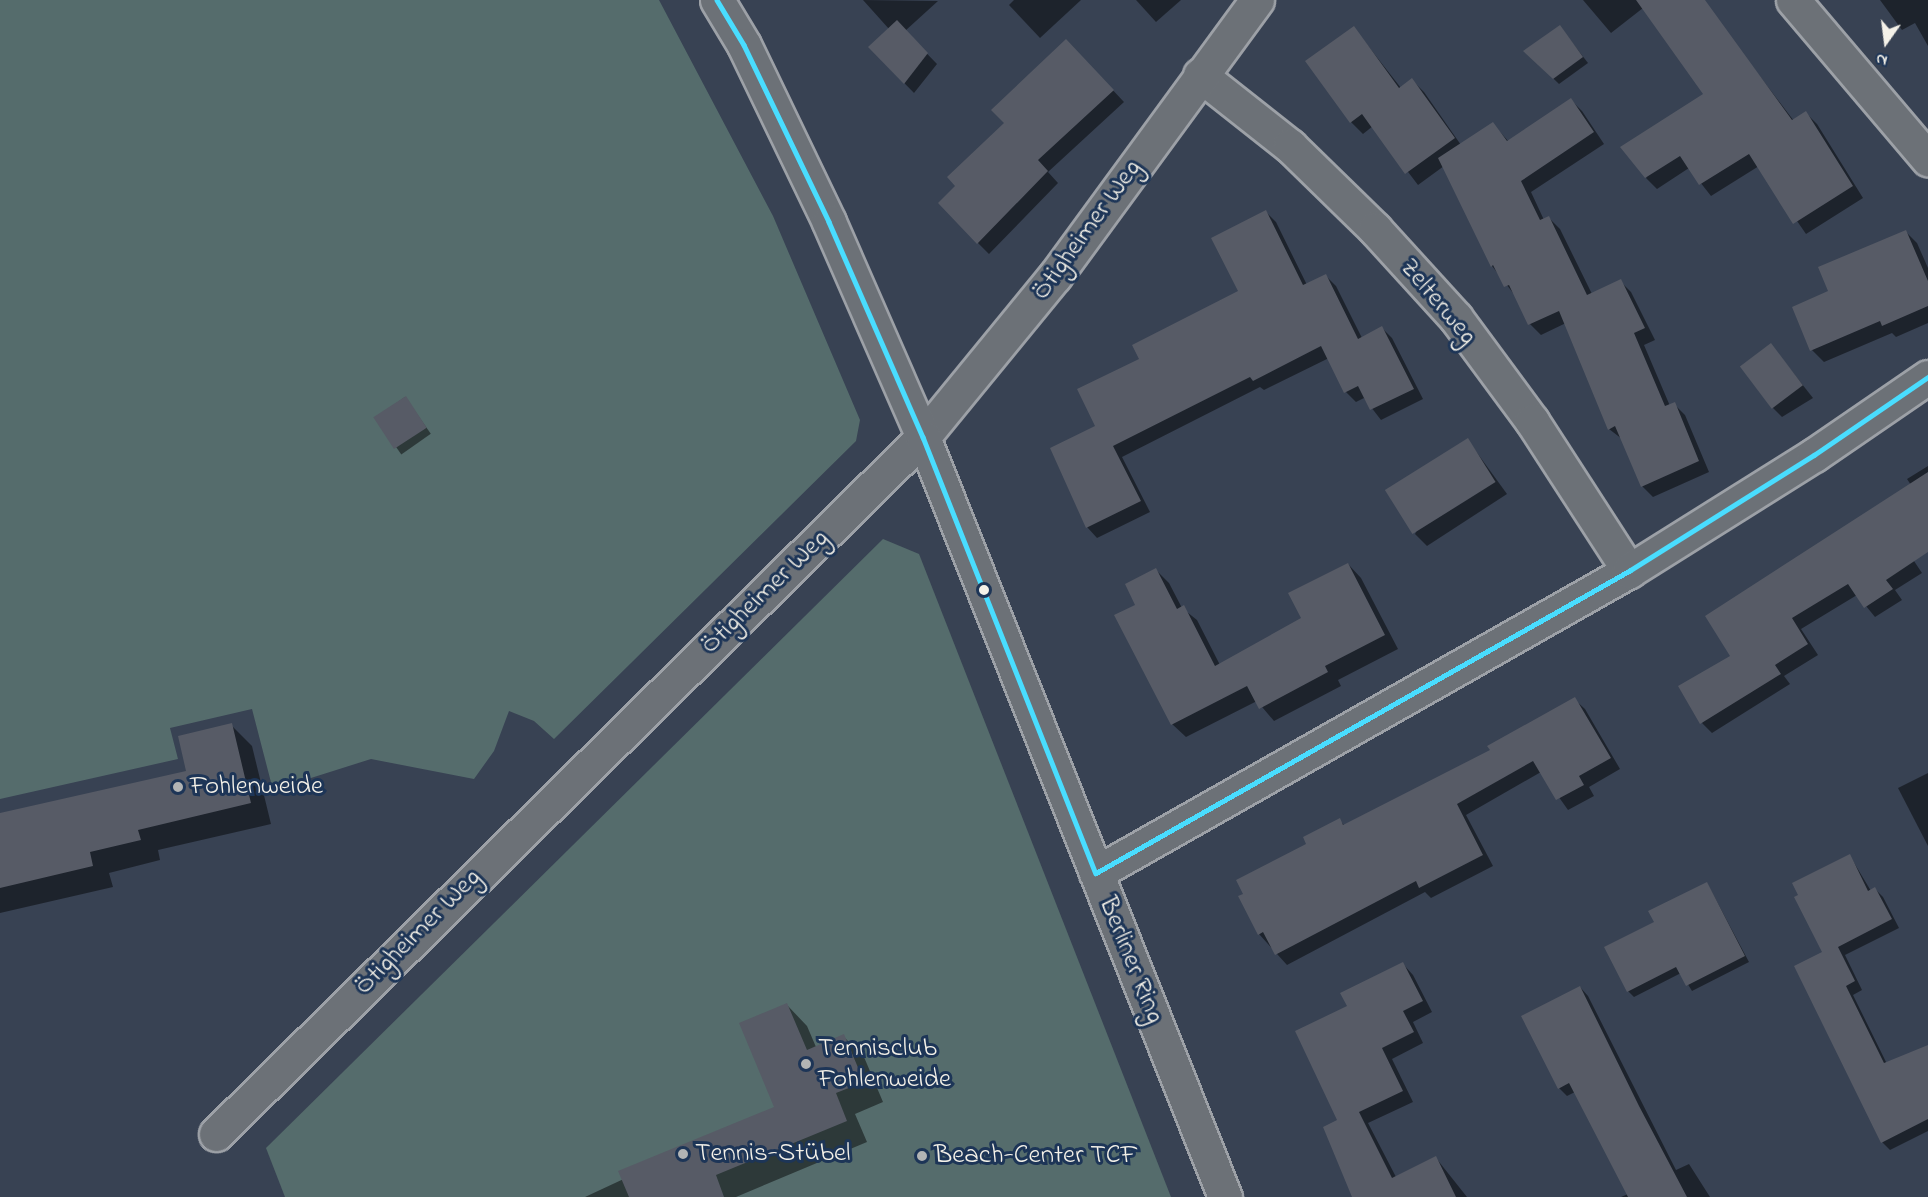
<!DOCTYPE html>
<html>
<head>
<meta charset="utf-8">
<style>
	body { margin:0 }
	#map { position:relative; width:1928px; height:1197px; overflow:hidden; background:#384253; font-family:"Indie Flower",sans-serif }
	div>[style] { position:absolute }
	.green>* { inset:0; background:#556c6c }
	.shadow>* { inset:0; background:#0007; transform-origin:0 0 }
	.building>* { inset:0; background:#575b66; transform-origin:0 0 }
	.roads { filter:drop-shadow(2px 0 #9da1a7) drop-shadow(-2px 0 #9da1a7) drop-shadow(0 2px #9da1a7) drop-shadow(0 -2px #9da1a7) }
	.street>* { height:33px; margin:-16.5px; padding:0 16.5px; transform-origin:16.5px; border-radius:16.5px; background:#6c7177 }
	.secondary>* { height:33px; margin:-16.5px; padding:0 16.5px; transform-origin:16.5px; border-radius:16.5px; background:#6c7177 }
	.bus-1>* { height:4.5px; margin:-2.25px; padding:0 2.25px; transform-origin:2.25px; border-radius:2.25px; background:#49ddff }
	.dots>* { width:16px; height:16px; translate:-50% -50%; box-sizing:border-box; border:3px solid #1d3557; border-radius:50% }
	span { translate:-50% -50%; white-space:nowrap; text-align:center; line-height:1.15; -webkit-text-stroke:6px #1d3557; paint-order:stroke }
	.street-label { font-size:27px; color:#f4f1e8 }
	.poi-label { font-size:27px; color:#f4f1e8 }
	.left { translate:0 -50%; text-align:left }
	.north { position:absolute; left:1856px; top:12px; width:60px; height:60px; -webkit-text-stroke:4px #1d3557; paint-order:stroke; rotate:194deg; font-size:16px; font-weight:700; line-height:24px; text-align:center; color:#f4f1e8 }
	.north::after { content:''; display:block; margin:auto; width:21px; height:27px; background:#f4f1e8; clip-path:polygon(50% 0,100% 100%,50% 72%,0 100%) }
</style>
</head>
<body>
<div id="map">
	<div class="green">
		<i style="clip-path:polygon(0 0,659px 0,773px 216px,860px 420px,856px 441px,554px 739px,534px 721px,509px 711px,494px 751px,474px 779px,371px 759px,273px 790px,252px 709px,170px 728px,178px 759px,0 799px)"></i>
		<i style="clip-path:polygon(883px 539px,919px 554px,1171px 1197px,285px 1197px,266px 1148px)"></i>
	</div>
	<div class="shadow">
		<i style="clip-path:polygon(863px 0,938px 1px,905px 31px,937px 64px,914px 93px,870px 48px,889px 29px)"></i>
		<i style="clip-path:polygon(1014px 0,1081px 0,1040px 38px,1009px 5px)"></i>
		<i style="clip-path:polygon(1136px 0,1181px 0,1156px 22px)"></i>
		<i style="clip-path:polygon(1583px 0,1680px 0,1643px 8px,1611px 33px)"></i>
		<i style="clip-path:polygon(1880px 0,1928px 0,1928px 46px,1915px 23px,1902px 30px)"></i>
		<i style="clip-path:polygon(1560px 27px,1588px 63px,1559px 84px,1525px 51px)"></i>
		<i style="clip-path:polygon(1354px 28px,1401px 88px,1412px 80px,1424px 92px,1461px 145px,1493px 124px,1509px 142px,1571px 100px,1582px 111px,1604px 144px,1531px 192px,1544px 220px,1549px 218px,1560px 229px,1592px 294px,1620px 281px,1631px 292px,1655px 340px,1644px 345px,1670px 406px,1674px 404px,1685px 415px,1709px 472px,1653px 497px,1642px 486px,1622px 439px,1609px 429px,1566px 323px,1541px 335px,1530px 324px,1517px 298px,1492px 266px,1444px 166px,1418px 185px,1373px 126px,1363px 134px,1351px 122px)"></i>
		<i style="clip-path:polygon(1723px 28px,1794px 121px,1806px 113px,1817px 124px,1863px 198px,1806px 234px,1759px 166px,1711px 196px,1689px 168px,1657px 189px,1646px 178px,1706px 94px)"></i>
		<i style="clip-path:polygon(1077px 52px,1124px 102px,1048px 172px,1058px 183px,989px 254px,978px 243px,957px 186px)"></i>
		<i style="clip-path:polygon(1266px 212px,1276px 222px,1307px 285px,1326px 276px,1336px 286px,1362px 338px,1382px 328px,1392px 338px,1423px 399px,1381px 420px,1364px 398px,1356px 402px,1346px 392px,1329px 358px,1264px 390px,1260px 387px,1122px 457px,1150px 512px,1097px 538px,1087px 527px,1097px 426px,1141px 360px,1240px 291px)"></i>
		<i style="clip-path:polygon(1905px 231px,1917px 243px,1928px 268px,1928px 323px,1896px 337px,1892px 333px,1824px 362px,1812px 350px,1830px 292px)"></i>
		<i style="clip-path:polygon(1771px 345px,1813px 398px,1782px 417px,1770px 405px)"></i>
		<i style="left:405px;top:397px;width:45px;height:36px;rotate:55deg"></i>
		<i style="clip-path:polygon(1467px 439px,1507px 494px,1427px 546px,1415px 534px)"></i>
		<i style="clip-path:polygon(1928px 466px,1928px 543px,1910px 555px,1922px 573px,1895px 590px,1902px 600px,1875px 617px,1857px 595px,1801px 629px,1818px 655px,1784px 676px,1790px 684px,1712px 733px,1702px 723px,1732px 656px,1911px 485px,1907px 479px)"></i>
		<i style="clip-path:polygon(1348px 564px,1361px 578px,1398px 649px,1338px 680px,1341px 686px,1274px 721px,1257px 701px,1186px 737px,1172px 724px,1137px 605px,1156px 570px,1169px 583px,1182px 608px,1197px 620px,1220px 665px,1303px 619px)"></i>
		<i style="clip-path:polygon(1574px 699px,1585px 709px,1620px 769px,1589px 787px,1594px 796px,1568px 810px,1541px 772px,1466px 815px,1493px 866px,1431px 898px,1425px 892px,1287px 965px,1259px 934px,1308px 844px,1339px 820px,1345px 826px,1492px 750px)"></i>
		<i style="clip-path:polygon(231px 725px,252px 746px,271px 824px,158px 850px,160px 860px,109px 873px,113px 887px,0 913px,0 815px,188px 772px)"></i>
		<i style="clip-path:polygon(1928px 773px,1928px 846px,1898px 788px)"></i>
		<i style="clip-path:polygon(1850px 856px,1871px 891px,1875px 889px,1883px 897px,1899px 928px,1845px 955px,1862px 990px,1853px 995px,1887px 1064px,1928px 1046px,1928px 1131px,1890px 1150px,1882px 1142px,1824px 953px)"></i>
		<i style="clip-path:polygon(1707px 883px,1749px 962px,1692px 991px,1681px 973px,1634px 997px,1628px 991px,1656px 923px)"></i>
		<i style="clip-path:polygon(1403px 964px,1413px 975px,1432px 1012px,1413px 1022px,1423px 1043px,1392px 1059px,1413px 1102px,1368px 1123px,1396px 1177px,1436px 1158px,1467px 1197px,1355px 1197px,1339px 1121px,1349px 1007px)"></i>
		<i style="clip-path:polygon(1580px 987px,1588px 996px,1676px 1170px,1689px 1164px,1710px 1197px,1621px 1197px,1628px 1194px,1575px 1092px,1567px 1096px,1559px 1088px)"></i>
		<i style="clip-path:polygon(787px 1005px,807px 1026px,816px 1047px,843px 1036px,864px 1057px,883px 1102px,855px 1114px,867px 1142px,736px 1197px,585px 1197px,776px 1108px)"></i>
	</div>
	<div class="building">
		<i style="clip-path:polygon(1636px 0,1705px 0,1792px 120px,1806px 111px,1853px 186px,1793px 224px,1749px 154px,1699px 185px,1680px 156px,1645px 178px,1620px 147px,1703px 94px)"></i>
		<i style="clip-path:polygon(897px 20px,928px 53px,904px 84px,868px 47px)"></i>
		<i style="clip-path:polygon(1560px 25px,1583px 57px,1553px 79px,1523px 51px)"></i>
		<i style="clip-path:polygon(1354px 26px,1399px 88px,1412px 78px,1455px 138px,1405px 174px,1362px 114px,1350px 123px,1305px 61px)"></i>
		<i style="clip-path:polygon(1066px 39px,1114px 90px,1038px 160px,1048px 171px,977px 244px,938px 203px,955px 186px,947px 177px,1004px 123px,991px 110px)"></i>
		<i style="clip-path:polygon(1571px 98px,1594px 132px,1521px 181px,1540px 220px,1549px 216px,1587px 295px,1621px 279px,1645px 328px,1634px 333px,1665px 406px,1675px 402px,1699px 461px,1641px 487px,1615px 426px,1608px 430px,1559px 311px,1528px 325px,1509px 285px,1504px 287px,1493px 265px,1491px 267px,1438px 158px,1493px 122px,1507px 141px)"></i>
		<i style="clip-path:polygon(1266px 210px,1303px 285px,1326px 274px,1358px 339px,1382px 326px,1414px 389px,1370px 410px,1358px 386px,1344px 393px,1321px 346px,1253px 381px,1250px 377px,1113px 446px,1141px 501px,1086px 528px,1050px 448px,1095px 426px,1077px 389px,1139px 359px,1132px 345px,1238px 291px,1211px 238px)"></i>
		<i style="clip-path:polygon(1906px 230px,1928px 281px,1928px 306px,1882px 326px,1880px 321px,1810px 351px,1792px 307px,1828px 291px,1818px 267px)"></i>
		<i style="left:1771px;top:343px;width:53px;height:39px;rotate:53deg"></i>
		<i style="left:406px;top:396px;width:38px;height:39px;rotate:57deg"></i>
		<i style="left:1468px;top:438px;width:52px;height:98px;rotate:58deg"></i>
		<i style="clip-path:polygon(1928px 472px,1928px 552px,1886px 580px,1893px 589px,1864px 608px,1848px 584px,1792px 618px,1808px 644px,1775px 665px,1781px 674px,1700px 724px,1678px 686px,1730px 656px,1705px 616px)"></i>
		<i style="clip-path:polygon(1348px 563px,1385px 635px,1325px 666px,1328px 672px,1259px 709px,1247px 686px,1171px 725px,1114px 615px,1135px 605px,1125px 584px,1156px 568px,1177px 609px,1184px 605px,1215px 666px,1301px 618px,1288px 593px)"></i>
		<i style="clip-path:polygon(1575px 697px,1611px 758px,1579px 776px,1584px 785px,1556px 800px,1533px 761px,1457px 804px,1483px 855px,1419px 888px,1416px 881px,1275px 955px,1263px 932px,1258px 935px,1238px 896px,1243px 894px,1236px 880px,1306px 844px,1303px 837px,1340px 818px,1343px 825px,1490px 750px,1487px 746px)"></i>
		<i style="clip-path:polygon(232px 723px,251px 803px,138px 830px,141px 840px,90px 852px,93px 866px,0 888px,0 813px,186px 771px,178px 736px)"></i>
		<i style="clip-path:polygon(1850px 854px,1868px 891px,1875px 887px,1892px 919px,1838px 947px,1855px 981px,1846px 986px,1884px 1063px,1928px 1045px,1928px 1119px,1881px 1143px,1794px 966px,1822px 952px,1794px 897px,1798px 895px,1792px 883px)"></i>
		<i style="clip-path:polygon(1707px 882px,1745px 956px,1686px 986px,1676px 967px,1627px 992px,1604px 947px,1654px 922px,1648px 911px)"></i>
		<i style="clip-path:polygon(1403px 962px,1423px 1001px,1403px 1011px,1414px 1032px,1382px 1048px,1403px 1091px,1359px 1112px,1392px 1178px,1436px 1156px,1456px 1197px,1352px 1197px,1323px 1127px,1337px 1120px,1295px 1031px,1347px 1006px,1340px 993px)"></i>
		<i style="clip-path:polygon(1580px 986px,1639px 1106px,1687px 1197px,1628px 1197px,1569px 1083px,1558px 1089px,1521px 1016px)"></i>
		<i style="clip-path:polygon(787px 1003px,807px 1050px,844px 1034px,864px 1082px,836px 1093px,847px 1121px,716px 1175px,724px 1197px,629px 1197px,618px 1171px,774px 1107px,739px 1023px)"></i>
	</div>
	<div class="roads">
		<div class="street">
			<i style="left:1793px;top:0;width:209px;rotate:49.7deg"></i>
			<i style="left:1200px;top:75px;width:115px;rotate:38.3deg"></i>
			<i style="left:1290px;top:146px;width:119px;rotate:44.3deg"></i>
			<i style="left:1375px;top:229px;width:120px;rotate:47.7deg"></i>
			<i style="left:1456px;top:318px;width:128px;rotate:53.6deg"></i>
			<i style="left:1532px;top:421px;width:179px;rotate:57.1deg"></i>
			<i style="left:1096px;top:873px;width:613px;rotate:-29.54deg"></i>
			<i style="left:1629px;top:571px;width:218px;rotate:-32.1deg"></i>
			<i style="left:1814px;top:455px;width:138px;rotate:-34.4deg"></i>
			<i style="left:216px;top:1134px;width:993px;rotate:-44.59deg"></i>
			<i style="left:923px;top:437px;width:208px;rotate:-50.7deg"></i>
			<i style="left:1055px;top:276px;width:342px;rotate:-53.8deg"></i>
		</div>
		<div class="secondary">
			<i style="left:717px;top:0;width:52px;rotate:59deg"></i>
			<i style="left:744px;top:45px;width:196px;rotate:64.3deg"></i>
			<i style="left:829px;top:222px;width:235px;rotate:66.4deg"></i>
			<i style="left:923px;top:437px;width:818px;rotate:68.33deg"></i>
		</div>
	</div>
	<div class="bus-1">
		<i style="left:717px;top:0;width:52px;rotate:59deg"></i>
		<i style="left:744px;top:45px;width:196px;rotate:64.3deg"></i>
		<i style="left:829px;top:222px;width:235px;rotate:66.4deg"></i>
		<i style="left:923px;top:437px;width:469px;rotate:68.4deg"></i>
		<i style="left:1096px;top:873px;width:613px;rotate:-29.54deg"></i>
		<i style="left:1629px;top:571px;width:218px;rotate:-32.1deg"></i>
		<i style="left:1814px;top:455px;width:138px;rotate:-34.4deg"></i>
	</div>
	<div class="dots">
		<i style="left:984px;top:590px;background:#f4f1e8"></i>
		<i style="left:178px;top:787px;background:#b2b4b4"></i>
		<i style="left:806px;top:1064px;background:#b2b4b4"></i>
		<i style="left:683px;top:1154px;background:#b2b4b4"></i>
		<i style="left:922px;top:1156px;background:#b2b4b4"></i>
	</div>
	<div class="street-label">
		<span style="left:1087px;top:230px;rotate:-54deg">Ötigheimer Weg</span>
		<span style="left:1438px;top:302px;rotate:50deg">Zelterweg</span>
		<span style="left:765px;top:592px;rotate:-44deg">Ötigheimer Weg</span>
		<span style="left:418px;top:932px;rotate:-45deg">Ötigheimer Weg</span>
		<span style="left:1131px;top:960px;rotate:68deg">Berliner Ring</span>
	</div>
	<div class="poi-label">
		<span class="left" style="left:190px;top:787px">Fohlenweide</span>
		<span class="left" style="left:818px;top:1064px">Tennisclub<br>Fohlenweide</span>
		<span class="left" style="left:695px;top:1154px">Tennis-Stübel</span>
		<span class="left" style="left:934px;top:1156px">Beach-Center TCF</span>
	</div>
	<div class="north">N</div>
</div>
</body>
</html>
